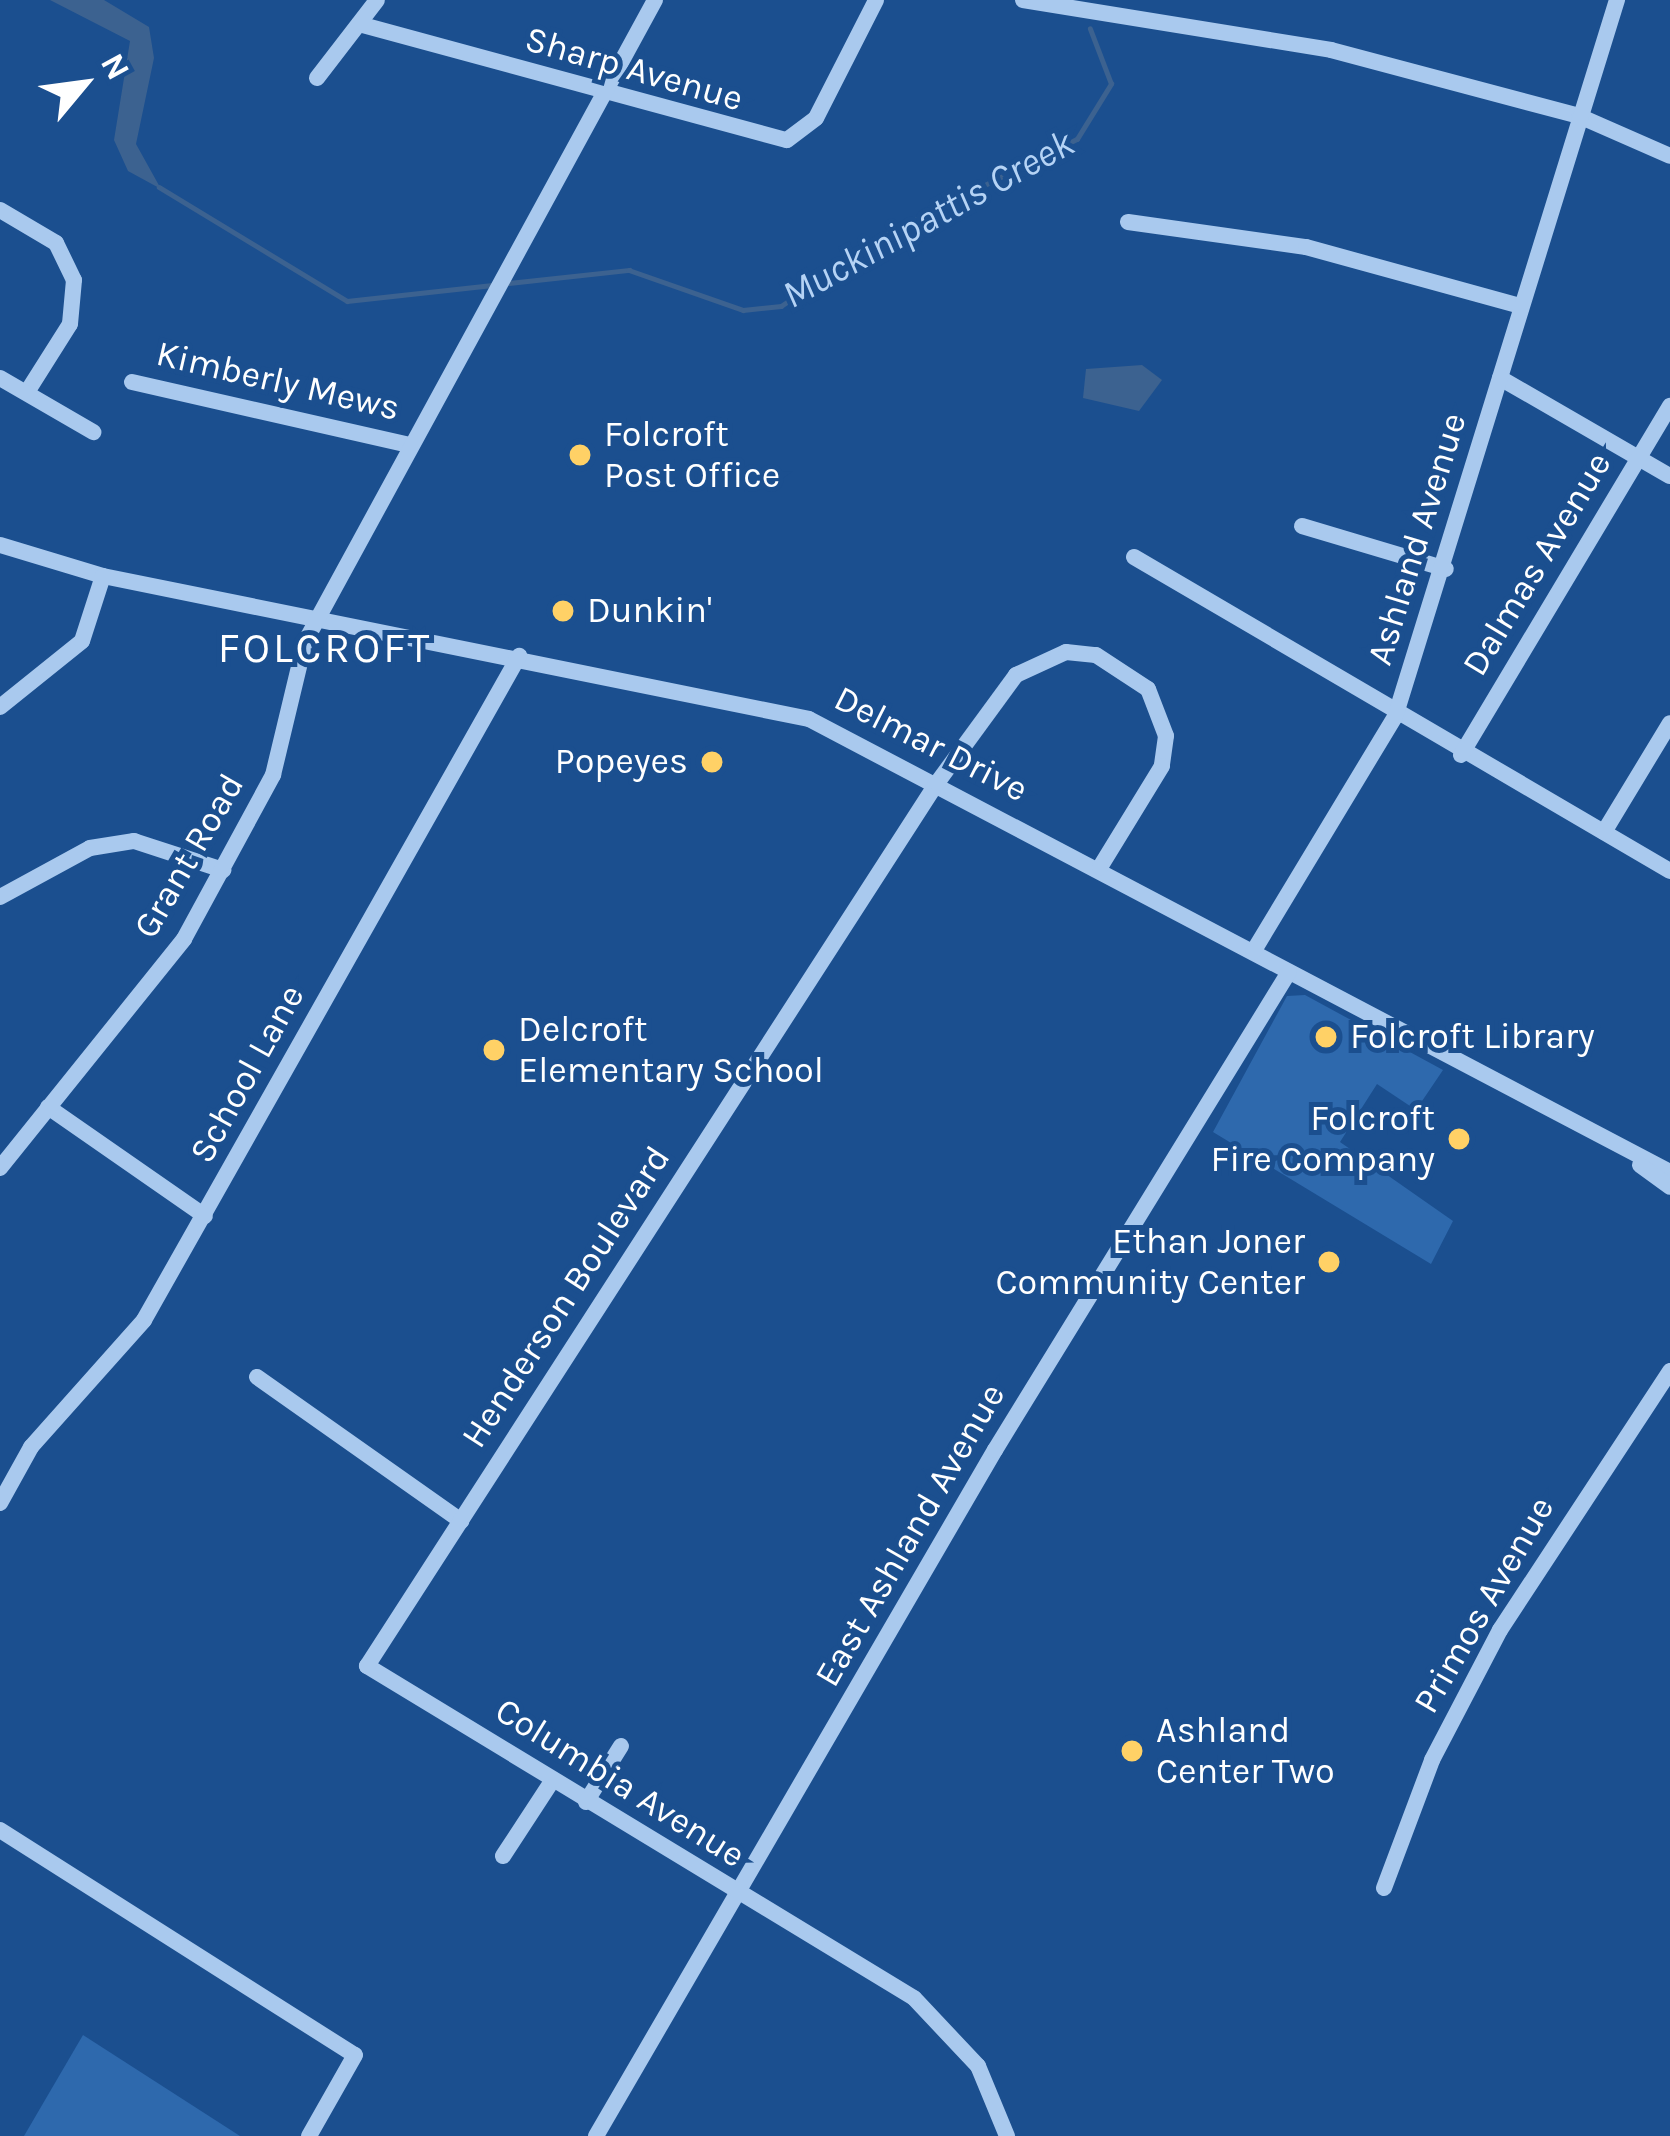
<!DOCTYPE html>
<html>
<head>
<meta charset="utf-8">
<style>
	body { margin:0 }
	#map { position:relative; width:1670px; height:2136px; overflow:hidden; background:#1b4f8f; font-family:Karla,sans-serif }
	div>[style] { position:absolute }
	.green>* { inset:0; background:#2e69ad }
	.water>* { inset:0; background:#3c6290 }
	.stream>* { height:4.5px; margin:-2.25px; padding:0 2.25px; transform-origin:2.25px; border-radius:2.25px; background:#3c6290 }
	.minor>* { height:16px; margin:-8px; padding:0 8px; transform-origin:8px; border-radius:8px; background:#a9c9ee }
	.dots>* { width:33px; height:33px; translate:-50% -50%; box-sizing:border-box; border:6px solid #1b4f8f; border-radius:50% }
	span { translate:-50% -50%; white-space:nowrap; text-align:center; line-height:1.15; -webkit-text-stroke:10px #1b4f8f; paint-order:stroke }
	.street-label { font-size:36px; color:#fff }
	.poi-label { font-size:36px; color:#fff }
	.left { translate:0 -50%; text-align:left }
	.right { translate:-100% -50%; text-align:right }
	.water-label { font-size:39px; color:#b5d3f5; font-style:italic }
	.quarter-label { font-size:42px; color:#fff; letter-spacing:3px }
	.north { position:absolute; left:24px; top:24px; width:120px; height:120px; -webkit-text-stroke:9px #1b4f8f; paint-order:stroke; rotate:61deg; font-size:33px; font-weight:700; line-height:48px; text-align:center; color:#fff }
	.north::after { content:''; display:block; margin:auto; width:42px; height:54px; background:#fff; clip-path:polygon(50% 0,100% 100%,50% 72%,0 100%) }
</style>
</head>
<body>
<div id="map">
	<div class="green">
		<i style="clip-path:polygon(1305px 995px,1443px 1070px,1416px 1110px,1377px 1084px,1340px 1142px,1453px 1221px,1431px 1264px,1213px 1132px,1287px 996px)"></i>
		<i style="clip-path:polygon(83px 2035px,240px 2136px,24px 2136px)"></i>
	</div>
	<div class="water">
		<i style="clip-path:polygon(50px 0,104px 0,149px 27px,154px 58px,136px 144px,161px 189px,128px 171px,114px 140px,130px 41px)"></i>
		<i style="clip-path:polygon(1142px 365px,1162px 380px,1139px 411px,1083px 398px,1086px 369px)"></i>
	</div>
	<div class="stream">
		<i style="left:159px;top:187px;width:220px;rotate:31.2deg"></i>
		<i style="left:347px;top:301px;width:146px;rotate:-6.3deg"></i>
		<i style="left:509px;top:283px;width:121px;rotate:-6.2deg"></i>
		<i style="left:629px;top:270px;width:121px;rotate:19.3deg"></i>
		<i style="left:743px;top:310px;width:38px;rotate:-6deg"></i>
		<i style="left:781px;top:306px;width:130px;rotate:-34.1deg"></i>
		<i style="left:889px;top:233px;width:210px;rotate:-26.6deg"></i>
		<i style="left:1077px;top:139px;width:65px;rotate:-58.3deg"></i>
		<i style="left:1111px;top:84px;width:59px;rotate:-110.9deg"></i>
	</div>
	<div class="minor">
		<i style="left:1023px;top:0;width:312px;rotate:9.2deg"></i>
		<i style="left:1331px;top:50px;width:257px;rotate:14.9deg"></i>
		<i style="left:1579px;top:116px;width:99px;rotate:23.7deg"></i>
		<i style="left:359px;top:24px;width:443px;rotate:15.2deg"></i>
		<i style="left:787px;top:140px;width:36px;rotate:-37deg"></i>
		<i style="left:816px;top:118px;width:132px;rotate:-63deg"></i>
		<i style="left:317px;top:78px;width:98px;rotate:-52.4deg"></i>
		<i style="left:0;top:210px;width:65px;rotate:30.5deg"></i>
		<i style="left:56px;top:243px;width:41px;rotate:64.1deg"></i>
		<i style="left:74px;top:280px;width:44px;rotate:95.2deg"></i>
		<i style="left:70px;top:324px;width:80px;rotate:122.3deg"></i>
		<i style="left:1128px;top:222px;width:180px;rotate:8deg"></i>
		<i style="left:1306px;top:247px;width:219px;rotate:15.4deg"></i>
		<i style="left:0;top:378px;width:108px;rotate:30.1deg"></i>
		<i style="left:1500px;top:378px;width:196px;rotate:30deg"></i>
		<i style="left:132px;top:382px;width:285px;rotate:12.8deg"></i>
		<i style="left:1302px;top:526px;width:150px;rotate:16.6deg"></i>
		<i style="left:0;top:545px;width:108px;rotate:16.8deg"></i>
		<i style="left:103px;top:576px;width:720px;rotate:11.45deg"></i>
		<i style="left:809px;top:719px;width:973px;rotate:27.75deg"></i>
		<i style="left:1134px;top:557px;width:621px;rotate:30.36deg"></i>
		<i style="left:0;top:707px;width:105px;rotate:-38.8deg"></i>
		<i style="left:82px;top:641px;width:68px;rotate:-72.1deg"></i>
		<i style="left:1461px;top:755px;width:407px;rotate:-59.1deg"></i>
		<i style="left:1604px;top:832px;width:127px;rotate:-58.8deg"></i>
		<i style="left:0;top:897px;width:102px;rotate:-28.6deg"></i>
		<i style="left:90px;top:848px;width:45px;rotate:-9deg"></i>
		<i style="left:134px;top:841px;width:94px;rotate:18deg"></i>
		<i style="left:1253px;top:952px;width:275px;rotate:-58.9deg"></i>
		<i style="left:1395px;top:717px;width:751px;rotate:-72.8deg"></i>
		<i style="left:48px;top:1107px;width:191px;rotate:34.8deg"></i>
		<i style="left:1640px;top:1165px;width:37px;rotate:36deg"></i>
		<i style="left:0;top:1168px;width:294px;rotate:-51.2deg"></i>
		<i style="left:184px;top:939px;width:187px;rotate:-61.5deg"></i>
		<i style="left:273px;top:775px;width:137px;rotate:-76.5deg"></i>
		<i style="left:305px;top:642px;width:731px;rotate:-61.4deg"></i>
		<i style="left:257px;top:1377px;width:250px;rotate:35.2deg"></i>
		<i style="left:0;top:1503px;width:64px;rotate:-61deg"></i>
		<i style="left:31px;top:1447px;width:170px;rotate:-48.3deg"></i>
		<i style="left:144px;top:1320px;width:763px;rotate:-60.54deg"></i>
		<i style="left:586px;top:1802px;width:66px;rotate:-58deg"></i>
		<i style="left:0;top:1830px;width:420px;rotate:32.4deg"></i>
		<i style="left:355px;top:2055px;width:93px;rotate:119.6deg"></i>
		<i style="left:503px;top:1856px;width:90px;rotate:-56.8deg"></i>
		<i style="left:1384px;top:1888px;width:137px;rotate:-69.4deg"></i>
		<i style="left:1432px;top:1760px;width:147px;rotate:-62.4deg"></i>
		<i style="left:1500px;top:1630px;width:310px;rotate:-56.7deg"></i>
		<i style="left:596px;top:2136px;width:794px;rotate:-59.82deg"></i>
		<i style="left:995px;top:1450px;width:561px;rotate:-58.41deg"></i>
		<i style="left:1007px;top:2136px;width:76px;rotate:-112.5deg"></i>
		<i style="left:978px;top:2066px;width:93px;rotate:-133.3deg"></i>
		<i style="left:914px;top:1998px;width:640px;rotate:-148.74deg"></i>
		<i style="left:367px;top:1666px;width:1051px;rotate:-57.16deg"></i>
		<i style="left:937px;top:783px;width:134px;rotate:-53.8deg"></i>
		<i style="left:1016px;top:675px;width:55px;rotate:-24.7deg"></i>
		<i style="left:1066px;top:652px;width:30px;rotate:6deg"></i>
		<i style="left:1096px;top:655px;width:62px;rotate:33.2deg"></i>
		<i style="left:1148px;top:689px;width:50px;rotate:69deg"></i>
		<i style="left:1166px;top:736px;width:30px;rotate:98deg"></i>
		<i style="left:1162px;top:766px;width:119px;rotate:121.5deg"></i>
	</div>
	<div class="dots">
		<i style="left:580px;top:455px;background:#ffd166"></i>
		<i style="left:563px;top:611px;background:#ffd166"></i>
		<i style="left:712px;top:762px;background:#ffd166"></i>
		<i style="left:1326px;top:1037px;background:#ffd166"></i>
		<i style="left:494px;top:1050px;background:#ffd166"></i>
		<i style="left:1459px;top:1139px;background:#ffd166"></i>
		<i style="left:1329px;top:1262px;background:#ffd166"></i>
		<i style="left:1132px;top:1751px;background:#ffd166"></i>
	</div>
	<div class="street-label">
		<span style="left:634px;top:69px;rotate:16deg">Sharp Avenue</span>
		<span style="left:278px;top:381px;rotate:13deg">Kimberly Mews</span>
		<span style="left:1417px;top:539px;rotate:-73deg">Ashland Avenue</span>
		<span style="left:1537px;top:564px;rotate:-59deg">Dalmas Avenue</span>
		<span style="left:931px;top:744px;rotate:27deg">Delmar Drive</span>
		<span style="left:189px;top:856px;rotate:-60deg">Grant Road</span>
		<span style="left:247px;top:1074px;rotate:-61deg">School Lane</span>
		<span style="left:566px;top:1297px;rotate:-57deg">Henderson Boulevard</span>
		<span style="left:910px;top:1535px;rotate:-60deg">East Ashland Avenue</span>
		<span style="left:1484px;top:1605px;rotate:-60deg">Primos Avenue</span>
		<span style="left:620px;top:1783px;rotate:32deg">Columbia Avenue</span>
	</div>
	<div class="poi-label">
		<span class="left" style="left:604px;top:455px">Folcroft<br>Post Office</span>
		<span class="left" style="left:587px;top:611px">Dunkin'</span>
		<span class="right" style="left:688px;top:762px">Popeyes</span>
		<span class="left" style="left:518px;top:1050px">Delcroft<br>Elementary School</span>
		<span class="left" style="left:1350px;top:1037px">Folcroft Library</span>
		<span class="right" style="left:1435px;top:1139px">Folcroft<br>Fire Company</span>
		<span class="right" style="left:1305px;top:1262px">Ethan Joner<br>Community Center</span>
		<span class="left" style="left:1156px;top:1751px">Ashland<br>Center Two</span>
	</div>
	<div class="water-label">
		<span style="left:928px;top:219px;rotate:-29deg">Muckinipattis Creek</span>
	</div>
	<div class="quarter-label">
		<span style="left:325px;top:648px">FOLCROFT</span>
	</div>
	<div class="north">N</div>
</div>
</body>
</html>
